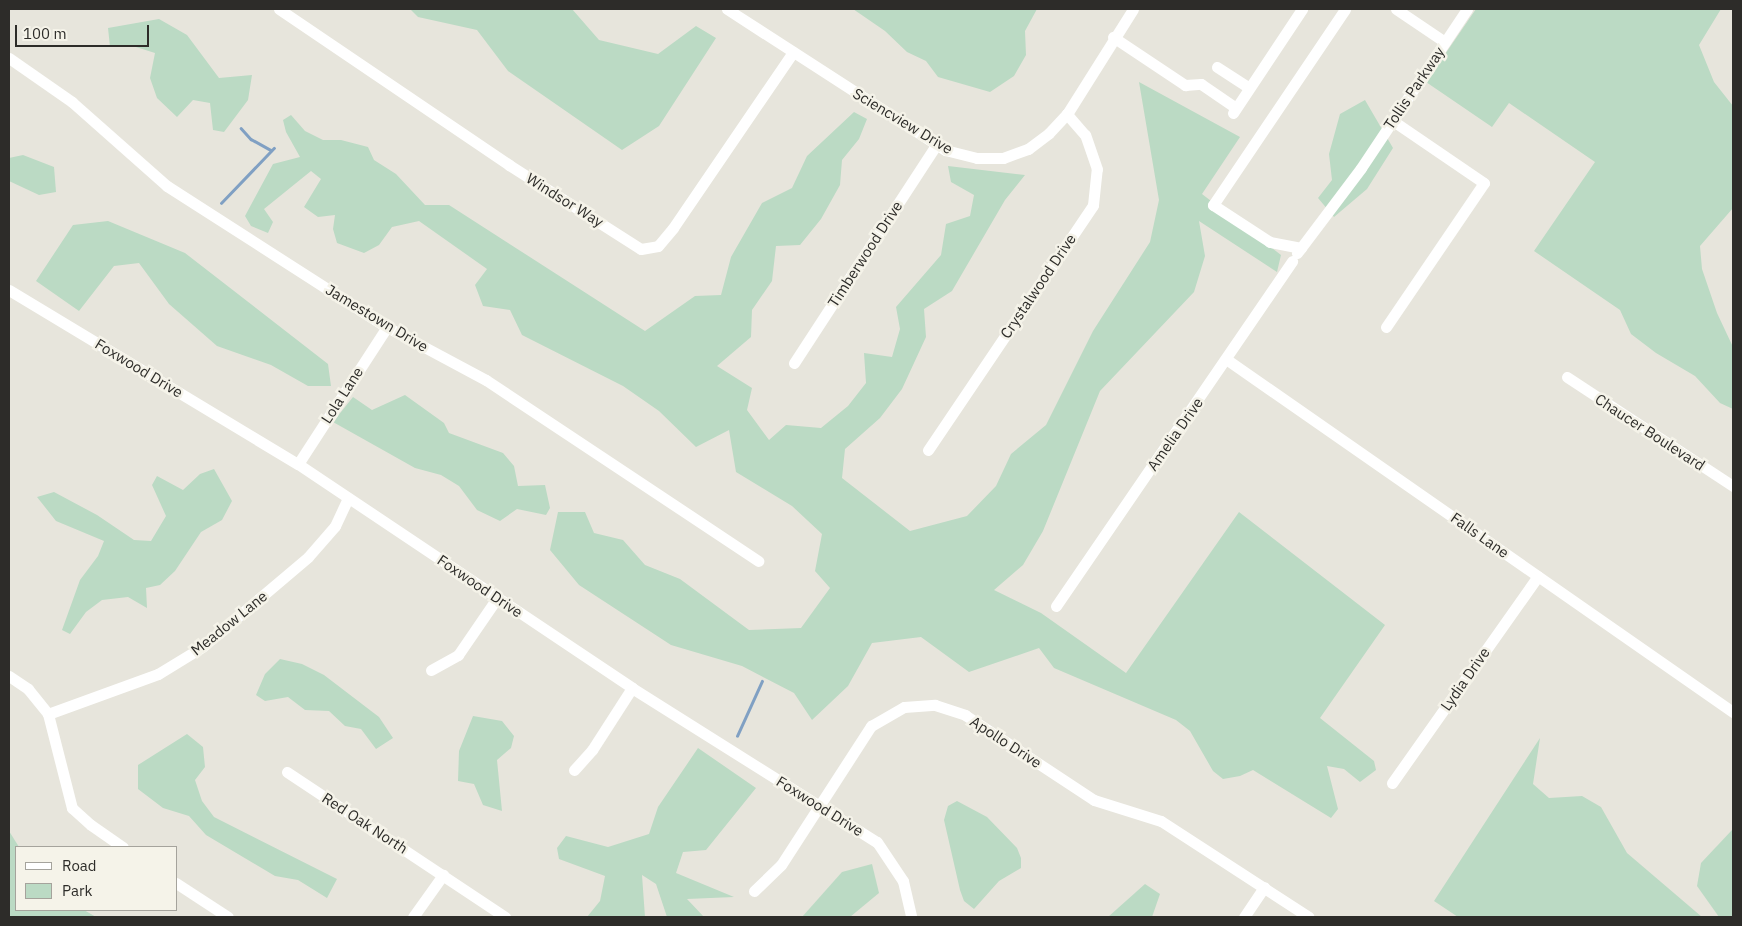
<!DOCTYPE html>
<html>
<head>
<meta charset="utf-8">
<style>
	body { margin:0 }
	#map { position:relative; width:1742px; height:926px; overflow:hidden; background:#e7e5dc; font-family:"IBM Plex Sans",sans-serif }
	div>[style] { position:absolute }
	.green>* { inset:0; background:#bbdac4 }
	.stream>* { height:2.5px; margin:-1.25px; padding:0 1.25px; transform-origin:1.25px; border-radius:1.25px; background:#80a0c3 }
	.minor>* { height:11px; margin:-5.5px; padding:0 5.5px; transform-origin:5.5px; border-radius:5.5px; background:#fff }
	span { translate:-50% -50%; white-space:nowrap; text-align:center; line-height:1.15; -webkit-text-stroke:5px #f5f3e9; paint-order:stroke }
	.street-label { font-size:15px; color:#2d2c29 }
	.frame { position:absolute; inset:0; border:10px solid #2d2c29; pointer-events:none }
	.legend { position:absolute; left:15px; top:846px; width:162px; height:65px; box-sizing:border-box; background:#f5f3e9; border:1px solid #a5a39c; margin:0; padding:6px 9px; list-style:none; font-size:15px; color:#2d2c29 }
	.legend li { display:flex; align-items:center; gap:10px; height:25px }
	.legend b { width:25px; border:1px solid #a5a39c }
	.scale { position:absolute; left:15px; top:25px; width:134px; height:22px; box-sizing:border-box; border:2px solid #2d2c29; border-top:0; padding-left:6px; font-size:15px; line-height:18px; white-space:nowrap; color:#2d2c29; -webkit-text-stroke:4px #f5f3e9; paint-order:stroke }
</style>
</head>
<body>
<div id="map">
	<div class="green">
		<i style="clip-path:polygon(410px 9px,572px 9px,599px 40px,658px 54px,696px 26px,716px 38px,659px 126px,622px 150px,508px 71px,477px 30px,418px 17px)"></i>
		<i style="clip-path:polygon(853px 9px,1037px 9px,1025px 31px,1026px 55px,1014px 76px,990px 92px,938px 77px,926px 61px,907px 52px,885px 31px)"></i>
		<i style="clip-path:polygon(1476px 9px,1721px 9px,1699px 45px,1714px 82px,1733px 106px,1733px 208px,1700px 246px,1702px 269px,1717px 313px,1733px 347px,1733px 409px,1720px 403px,1695px 376px,1656px 353px,1631px 334px,1620px 310px,1534px 251px,1595px 162px,1509px 103px,1492px 127px,1426px 82px)"></i>
		<i style="clip-path:polygon(159px 19px,187px 35px,219px 78px,252px 75px,248px 100px,224px 132px,213px 130px,210px 103px,193px 100px,177px 117px,157px 98px,150px 78px,155px 53px,136px 47px,110px 47px,108px 28px)"></i>
		<i style="clip-path:polygon(1139px 82px,1240px 137px,1202px 194px,1281px 255px,1277px 272px,1199px 221px,1205px 256px,1194px 292px,1100px 391px,1043px 531px,1023px 565px,994px 590px,1041px 613px,1126px 673px,1239px 512px,1385px 625px,1320px 718px,1374px 761px,1376px 770px,1360px 782px,1344px 769px,1327px 766px,1338px 809px,1331px 818px,1253px 770px,1240px 776px,1223px 779px,1213px 771px,1190px 731px,1176px 720px,1054px 668px,1039px 648px,969px 672px,921px 637px,872px 643px,848px 686px,812px 720px,794px 693px,742px 666px,671px 645px,579px 585px,550px 550px,558px 512px,585px 512px,594px 533px,623px 540px,645px 565px,680px 579px,749px 630px,801px 628px,830px 588px,815px 571px,822px 534px,792px 506px,736px 472px,729px 430px,696px 447px,659px 411px,623px 386px,522px 335px,510px 310px,483px 306px,475px 285px,487px 269px,419px 221px,392px 227px,379px 245px,364px 253px,337px 243px,333px 229px,335px 215px,318px 217px,304px 207px,321px 179px,311px 171px,264px 209px,273px 222px,268px 233px,251px 226px,245px 216px,273px 164px,300px 157px,286px 132px,283px 120px,291px 115px,305px 131px,323px 140px,341px 140px,368px 147px,374px 160px,396px 174px,425px 205px,449px 205px,645px 331px,695px 296px,721px 295px,731px 257px,762px 203px,792px 188px,807px 156px,854px 112px,867px 119px,859px 139px,842px 160px,840px 185px,821px 219px,800px 245px,776px 246px,772px 281px,752px 310px,751px 337px,717px 366px,752px 388px,747px 410px,769px 440px,786px 425px,821px 428px,848px 406px,866px 383px,864px 353px,892px 357px,900px 329px,896px 307px,941px 255px,946px 224px,970px 216px,974px 195px,951px 182px,948px 166px,1025px 175px,1005px 200px,952px 291px,924px 309px,926px 337px,902px 389px,880px 418px,845px 449px,842px 478px,910px 531px,967px 516px,996px 486px,1011px 454px,1046px 425px,1093px 331px,1150px 242px,1159px 200px)"></i>
		<i style="clip-path:polygon(1365px 100px,1393px 148px,1367px 189px,1334px 217px,1318px 198px,1332px 180px,1329px 154px,1340px 114px)"></i>
		<i style="clip-path:polygon(23px 155px,54px 167px,56px 192px,39px 195px,9px 181px,9px 158px)"></i>
		<i style="clip-path:polygon(108px 221px,185px 253px,328px 364px,331px 386px,308px 386px,271px 365px,217px 346px,169px 304px,139px 263px,114px 266px,79px 311px,36px 281px,73px 225px)"></i>
		<i style="clip-path:polygon(405px 395px,444px 423px,449px 433px,503px 453px,514px 466px,518px 486px,545px 485px,550px 508px,546px 515px,517px 509px,500px 521px,477px 510px,459px 486px,441px 475px,415px 468px,333px 422px,353px 397px,372px 410px)"></i>
		<i style="clip-path:polygon(214px 469px,232px 501px,222px 520px,201px 532px,175px 571px,160px 585px,146px 588px,147px 608px,128px 597px,102px 600px,86px 612px,70px 634px,62px 630px,80px 580px,98px 556px,104px 541px,56px 521px,37px 497px,54px 492px,97px 515px,134px 540px,151px 541px,166px 516px,152px 485px,157px 476px,183px 490px,200px 474px)"></i>
		<i style="clip-path:polygon(280px 659px,302px 664px,324px 675px,379px 717px,393px 738px,376px 749px,361px 729px,345px 726px,329px 711px,305px 710px,288px 697px,265px 701px,256px 695px,265px 674px)"></i>
		<i style="clip-path:polygon(473px 716px,502px 721px,514px 736px,511px 748px,497px 760px,502px 811px,483px 805px,474px 784px,458px 781px,459px 751px)"></i>
		<i style="clip-path:polygon(187px 734px,203px 747px,205px 767px,195px 780px,202px 801px,214px 817px,337px 879px,327px 898px,298px 880px,275px 876px,206px 835px,189px 816px,163px 808px,138px 789px,138px 765px)"></i>
		<i style="clip-path:polygon(1540px 738px,1533px 784px,1549px 798px,1582px 796px,1601px 807px,1627px 853px,1702px 917px,1458px 917px,1434px 901px)"></i>
		<i style="clip-path:polygon(698px 748px,756px 788px,706px 850px,683px 852px,676px 873px,734px 897px,687px 899px,704px 917px,667px 917px,656px 884px,642px 875px,645px 917px,587px 917px,600px 901px,605px 876px,559px 859px,557px 848px,566px 836px,608px 847px,649px 834px,658px 807px)"></i>
		<i style="clip-path:polygon(957px 801px,987px 817px,1017px 848px,1021px 858px,1021px 868px,999px 881px,974px 909px,964px 901px,960px 890px,944px 820px,948px 806px)"></i>
		<i style="clip-path:polygon(1732px 830px,1733px 917px,1719px 917px,1697px 886px,1701px 863px)"></i>
		<i style="clip-path:polygon(9px 831px,19px 847px,16px 847px,16px 910px,84px 910px,96px 917px,9px 917px)"></i>
		<i style="clip-path:polygon(872px 864px,879px 893px,850px 917px,802px 917px,842px 872px)"></i>
		<i style="clip-path:polygon(1145px 884px,1160px 894px,1152px 917px,1108px 917px)"></i>
	</div>
	<div class="stream">
		<i style="left:241px;top:128px;width:15px;rotate:48deg"></i>
		<i style="left:251px;top:139px;width:23px;rotate:29deg"></i>
		<i style="left:221px;top:203px;width:76px;rotate:-46.1deg"></i>
		<i style="left:737px;top:736px;width:60px;rotate:-65.6deg"></i>
	</div>
	<div class="minor">
		<i style="left:279px;top:9px;width:278px;rotate:34.1deg"></i>
		<i style="left:509px;top:165px;width:156px;rotate:32.5deg"></i>
		<i style="left:641px;top:249px;width:17px;rotate:-10deg"></i>
		<i style="left:658px;top:246px;width:23px;rotate:-50deg"></i>
		<i style="left:673px;top:228px;width:213px;rotate:-55.7deg"></i>
		<i style="left:727px;top:9px;width:260px;rotate:32.9deg"></i>
		<i style="left:945px;top:150px;width:33px;rotate:14deg"></i>
		<i style="left:977px;top:158px;width:26px"></i>
		<i style="left:1003px;top:158px;width:27px;rotate:-20deg"></i>
		<i style="left:1028px;top:149px;width:26px;rotate:-37deg"></i>
		<i style="left:1049px;top:133px;width:26px;rotate:-47deg"></i>
		<i style="left:1067px;top:114px;width:124px;rotate:-57.8deg"></i>
		<i style="left:1396px;top:9px;width:59px;rotate:34deg"></i>
		<i style="left:1113px;top:37px;width:87px;rotate:33.7deg"></i>
		<i style="left:1185px;top:85px;width:16px;rotate:-4deg"></i>
		<i style="left:1201px;top:84px;width:42px;rotate:34.4deg"></i>
		<i style="left:9px;top:58px;width:77px;rotate:34.9deg"></i>
		<i style="left:72px;top:102px;width:127px;rotate:41.5deg"></i>
		<i style="left:167px;top:186px;width:261px;rotate:32.7deg"></i>
		<i style="left:387px;top:327px;width:112px;rotate:28.2deg"></i>
		<i style="left:486px;top:380px;width:327px;rotate:33.6deg"></i>
		<i style="left:1217px;top:67px;width:38px;rotate:33deg"></i>
		<i style="left:1233px;top:113px;width:125px;rotate:-56.4deg"></i>
		<i style="left:1301px;top:248px;width:32px;rotate:-169deg"></i>
		<i style="left:1270px;top:242px;width:68px;rotate:-147deg"></i>
		<i style="left:1213px;top:205px;width:236px;rotate:-56deg"></i>
		<i style="left:1297px;top:253px;width:106px;rotate:-53deg"></i>
		<i style="left:1361px;top:168px;width:191px;rotate:-56.3deg"></i>
		<i style="left:9px;top:290px;width:337px;rotate:31.1deg"></i>
		<i style="left:298px;top:464px;width:402px;rotate:33.8deg"></i>
		<i style="left:632px;top:688px;width:289px;rotate:32.2deg"></i>
		<i style="left:877px;top:842px;width:47px;rotate:56.3deg"></i>
		<i style="left:903px;top:881px;width:37px;rotate:77deg"></i>
		<i style="left:1386px;top:327px;width:174px;rotate:-55.8deg"></i>
		<i style="left:1484px;top:183px;width:110px;rotate:-145.7deg"></i>
		<i style="left:1226px;top:359px;width:618px;rotate:34.85deg"></i>
		<i style="left:794px;top:363px;width:260px;rotate:-56.9deg"></i>
		<i style="left:1567px;top:377px;width:199px;rotate:33.3deg"></i>
		<i style="left:928px;top:450px;width:295px;rotate:-56deg"></i>
		<i style="left:1093px;top:205px;width:36px;rotate:-84deg"></i>
		<i style="left:1097px;top:169px;width:36px;rotate:-109deg"></i>
		<i style="left:1085px;top:135px;width:28px;rotate:-131deg"></i>
		<i style="left:298px;top:464px;width:163px;rotate:-57deg"></i>
		<i style="left:1056px;top:606px;width:418px;rotate:-55.6deg"></i>
		<i style="left:431px;top:670px;width:31px;rotate:-29deg"></i>
		<i style="left:458px;top:655px;width:69px;rotate:-55.6deg"></i>
		<i style="left:9px;top:676px;width:23px;rotate:34deg"></i>
		<i style="left:28px;top:689px;width:32px;rotate:51deg"></i>
		<i style="left:48px;top:714px;width:97px;rotate:75.7deg"></i>
		<i style="left:72px;top:808px;width:25px;rotate:42deg"></i>
		<i style="left:91px;top:825px;width:39px;rotate:35deg"></i>
		<i style="left:48px;top:714px;width:117px;rotate:-20deg"></i>
		<i style="left:158px;top:674px;width:52px;rotate:-31.5deg"></i>
		<i style="left:202px;top:647px;width:139px;rotate:-40.3deg"></i>
		<i style="left:308px;top:557px;width:41px;rotate:-48.9deg"></i>
		<i style="left:335px;top:526px;width:31px;rotate:-65deg"></i>
		<i style="left:574px;top:770px;width:27px;rotate:-48deg"></i>
		<i style="left:592px;top:750px;width:74px;rotate:-57.2deg"></i>
		<i style="left:287px;top:772px;width:262px;rotate:33.6deg"></i>
		<i style="left:1392px;top:783px;width:253px;rotate:-54.8deg"></i>
		<i style="left:176px;top:883px;width:62px;rotate:33.2deg"></i>
		<i style="left:754px;top:891px;width:37px;rotate:-44deg"></i>
		<i style="left:781px;top:865px;width:166px;rotate:-57.1deg"></i>
		<i style="left:871px;top:726px;width:38px;rotate:-30deg"></i>
		<i style="left:904px;top:707px;width:31px;rotate:-4deg"></i>
		<i style="left:935px;top:705px;width:32px;rotate:18deg"></i>
		<i style="left:965px;top:715px;width:154px;rotate:33.4deg"></i>
		<i style="left:1094px;top:800px;width:70px;rotate:17.4deg"></i>
		<i style="left:1161px;top:821px;width:176px;rotate:33deg"></i>
		<i style="left:413px;top:917px;width:52px;rotate:-54.5deg"></i>
		<i style="left:1244px;top:917px;width:36px;rotate:-56deg"></i>
	</div>
	<div class="street-label">
		<span style="left:1414px;top:88px;rotate:-56deg">Tollis Parkway</span>
		<span style="left:903px;top:121px;rotate:31deg">Sciencview Drive</span>
		<span style="left:565px;top:200px;rotate:32deg">Windsor Way</span>
		<span style="left:865px;top:254px;rotate:-57deg">Timberwood Drive</span>
		<span style="left:1038px;top:286px;rotate:-56deg">Crystalwood Drive</span>
		<span style="left:377px;top:318px;rotate:31deg">Jamestown Drive</span>
		<span style="left:139px;top:368px;rotate:31deg">Foxwood Drive</span>
		<span style="left:342px;top:395px;rotate:-57deg">Lola Lane</span>
		<span style="left:1650px;top:432px;rotate:33deg">Chaucer Boulevard</span>
		<span style="left:1175px;top:434px;rotate:-55deg">Amelia Drive</span>
		<span style="left:1480px;top:535px;rotate:35deg">Falls Lane</span>
		<span style="left:480px;top:586px;rotate:34deg">Foxwood Drive</span>
		<span style="left:229px;top:623px;rotate:-39deg">Meadow Lane</span>
		<span style="left:1465px;top:679px;rotate:-55deg">Lydia Drive</span>
		<span style="left:1006px;top:742px;rotate:33deg">Apollo Drive</span>
		<span style="left:820px;top:806px;rotate:32deg">Foxwood Drive</span>
		<span style="left:365px;top:823px;rotate:33deg">Red Oak North</span>
	</div>
	<div class="frame"></div>
	<ul class="legend">
	<li><b style="height:6px;background:#fff"></b>Road</li>
	<li><b style="height:14px;background:#bbdac4"></b>Park</li>
	</ul>
	<div class="scale">100 m</div>
</div>
</body>
</html>
